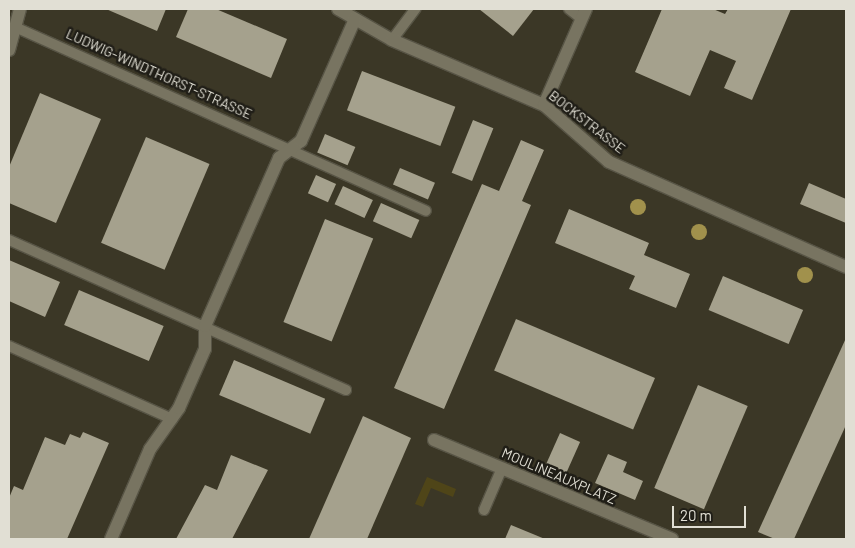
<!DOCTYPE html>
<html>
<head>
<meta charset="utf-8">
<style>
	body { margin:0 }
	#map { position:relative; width:855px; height:548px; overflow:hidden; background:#3b3726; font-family:Barlow,sans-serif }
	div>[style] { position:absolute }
	.green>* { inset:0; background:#4f4518 }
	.building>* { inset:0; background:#a5a18d; transform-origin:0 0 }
	.roads { filter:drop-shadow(1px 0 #575445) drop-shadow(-1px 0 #575445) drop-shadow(0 1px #575445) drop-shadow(0 -1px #575445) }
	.service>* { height:10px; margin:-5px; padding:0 5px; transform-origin:5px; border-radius:5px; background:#787461 }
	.minor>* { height:12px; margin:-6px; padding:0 6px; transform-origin:6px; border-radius:6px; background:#787461 }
	.trees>* { width:16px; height:16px; margin:-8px; border-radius:50%; background:#a1914c }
	span { translate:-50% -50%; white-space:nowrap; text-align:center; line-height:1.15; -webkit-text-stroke:5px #201e17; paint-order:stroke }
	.street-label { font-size:14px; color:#e1dfd4 }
	.frame { position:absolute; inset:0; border:10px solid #e1dfd4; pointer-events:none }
	.scale { position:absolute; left:672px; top:506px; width:74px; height:22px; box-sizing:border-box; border:2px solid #e1dfd4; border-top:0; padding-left:6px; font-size:15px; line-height:18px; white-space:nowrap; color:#e1dfd4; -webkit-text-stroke:4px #201e17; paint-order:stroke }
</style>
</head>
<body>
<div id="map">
	<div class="green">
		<i style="clip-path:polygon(427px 477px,456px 489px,453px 497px,431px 488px,423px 507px,415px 504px)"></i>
	</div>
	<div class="building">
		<i style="clip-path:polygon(106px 9px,166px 9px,157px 31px)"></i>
		<i style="clip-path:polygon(188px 9px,216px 9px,287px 39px,271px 78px,176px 37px)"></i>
		<i style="clip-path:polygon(479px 9px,534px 9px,513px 36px)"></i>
		<i style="clip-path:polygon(662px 9px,713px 9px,725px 14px,728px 9px,791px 9px,752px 100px,724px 88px,736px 61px,710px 50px,690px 96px,635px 72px)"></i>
		<i style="left:362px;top:71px;width:100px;height:42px;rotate:21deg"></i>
		<i style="clip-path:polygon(40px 93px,101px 119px,56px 223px,9px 203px,9px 167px)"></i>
		<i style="left:473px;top:120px;width:22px;height:57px;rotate:22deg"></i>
		<i style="left:325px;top:134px;width:33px;height:20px;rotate:23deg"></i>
		<i style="left:146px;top:137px;width:69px;height:115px;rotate:23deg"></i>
		<i style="clip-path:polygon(521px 140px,544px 150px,522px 201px,531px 205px,444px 409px,394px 388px,482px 184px,499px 191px)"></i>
		<i style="left:400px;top:168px;width:38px;height:18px;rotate:23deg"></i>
		<i style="left:316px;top:175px;width:22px;height:20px;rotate:24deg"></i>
		<i style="clip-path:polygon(809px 183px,846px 199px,846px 223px,800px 204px)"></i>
		<i style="left:343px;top:186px;width:33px;height:20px;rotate:25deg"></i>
		<i style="left:381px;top:203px;width:42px;height:20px;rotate:24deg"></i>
		<i style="clip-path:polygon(569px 209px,649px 243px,644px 255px,690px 274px,676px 308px,629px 289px,635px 276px,555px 243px)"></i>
		<i style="left:325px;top:219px;width:52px;height:111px;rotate:22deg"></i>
		<i style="clip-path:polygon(9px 260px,60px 282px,45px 317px,9px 301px)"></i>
		<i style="left:723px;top:276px;width:87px;height:37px;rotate:23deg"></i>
		<i style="left:79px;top:290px;width:92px;height:38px;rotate:23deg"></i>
		<i style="left:516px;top:319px;width:151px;height:56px;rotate:23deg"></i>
		<i style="clip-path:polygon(846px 338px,846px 425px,794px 539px,775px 539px,758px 532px)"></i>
		<i style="left:234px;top:360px;width:99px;height:38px;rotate:23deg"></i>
		<i style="left:698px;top:385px;width:54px;height:112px;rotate:23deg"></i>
		<i style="clip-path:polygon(363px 416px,411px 438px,367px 539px,309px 539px)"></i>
		<i style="clip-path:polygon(83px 432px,109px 443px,67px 539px,9px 539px,9px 498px,14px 486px,23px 490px,45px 437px,65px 445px,70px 434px,80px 438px)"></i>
		<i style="left:560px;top:433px;width:22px;height:34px;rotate:24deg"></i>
		<i style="clip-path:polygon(608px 454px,627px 462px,623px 472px,643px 481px,635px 500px,595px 483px)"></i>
		<i style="clip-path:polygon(231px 455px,268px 470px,232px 539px,176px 539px,205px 485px,217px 490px)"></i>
		<i style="clip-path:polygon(511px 525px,545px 539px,505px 539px)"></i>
	</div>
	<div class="roads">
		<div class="service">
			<i style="left:569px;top:9px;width:16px;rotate:38deg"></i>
			<i style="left:15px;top:27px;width:450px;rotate:24.1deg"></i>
			<i style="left:392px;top:40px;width:39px;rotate:-53deg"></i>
			<i style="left:9px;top:240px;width:369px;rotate:24deg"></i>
			<i style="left:9px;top:346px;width:179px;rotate:24.1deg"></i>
			<i style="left:484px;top:510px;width:46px;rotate:-66.8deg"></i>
		</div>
		<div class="minor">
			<i style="left:338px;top:9px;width:62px;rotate:29.9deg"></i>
			<i style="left:392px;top:40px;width:165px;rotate:23.2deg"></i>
			<i style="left:544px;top:105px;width:86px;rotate:41.2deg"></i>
			<i style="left:609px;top:162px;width:259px;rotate:23.9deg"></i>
			<i style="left:9px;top:50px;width:42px;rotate:-75deg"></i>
			<i style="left:544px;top:105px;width:105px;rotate:-66.4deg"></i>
			<i style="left:434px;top:440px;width:258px;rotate:22.6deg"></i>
			<i style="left:111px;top:539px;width:98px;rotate:-66.6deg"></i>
			<i style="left:150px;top:449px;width:50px;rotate:-54.7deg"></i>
			<i style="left:179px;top:408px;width:64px;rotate:-66.2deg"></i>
			<i style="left:205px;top:349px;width:23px;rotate:-90deg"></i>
			<i style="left:205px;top:326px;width:184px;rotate:-66.2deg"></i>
			<i style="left:279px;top:158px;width:28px;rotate:-38deg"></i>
			<i style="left:301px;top:141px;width:133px;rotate:-66.1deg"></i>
		</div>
	</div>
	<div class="trees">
		<i style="left:638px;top:207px"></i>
		<i style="left:699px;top:232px"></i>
		<i style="left:805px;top:275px"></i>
	</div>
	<div class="street-label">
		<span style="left:159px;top:74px;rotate:24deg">LUDWIG-WINDTHORST-STRASSE</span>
		<span style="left:587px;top:122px;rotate:38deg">BOCKSTRASSE</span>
		<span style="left:559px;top:476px;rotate:23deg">MOULINEAUXPLATZ</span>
	</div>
	<div class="frame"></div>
	<div class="scale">20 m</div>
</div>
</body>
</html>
